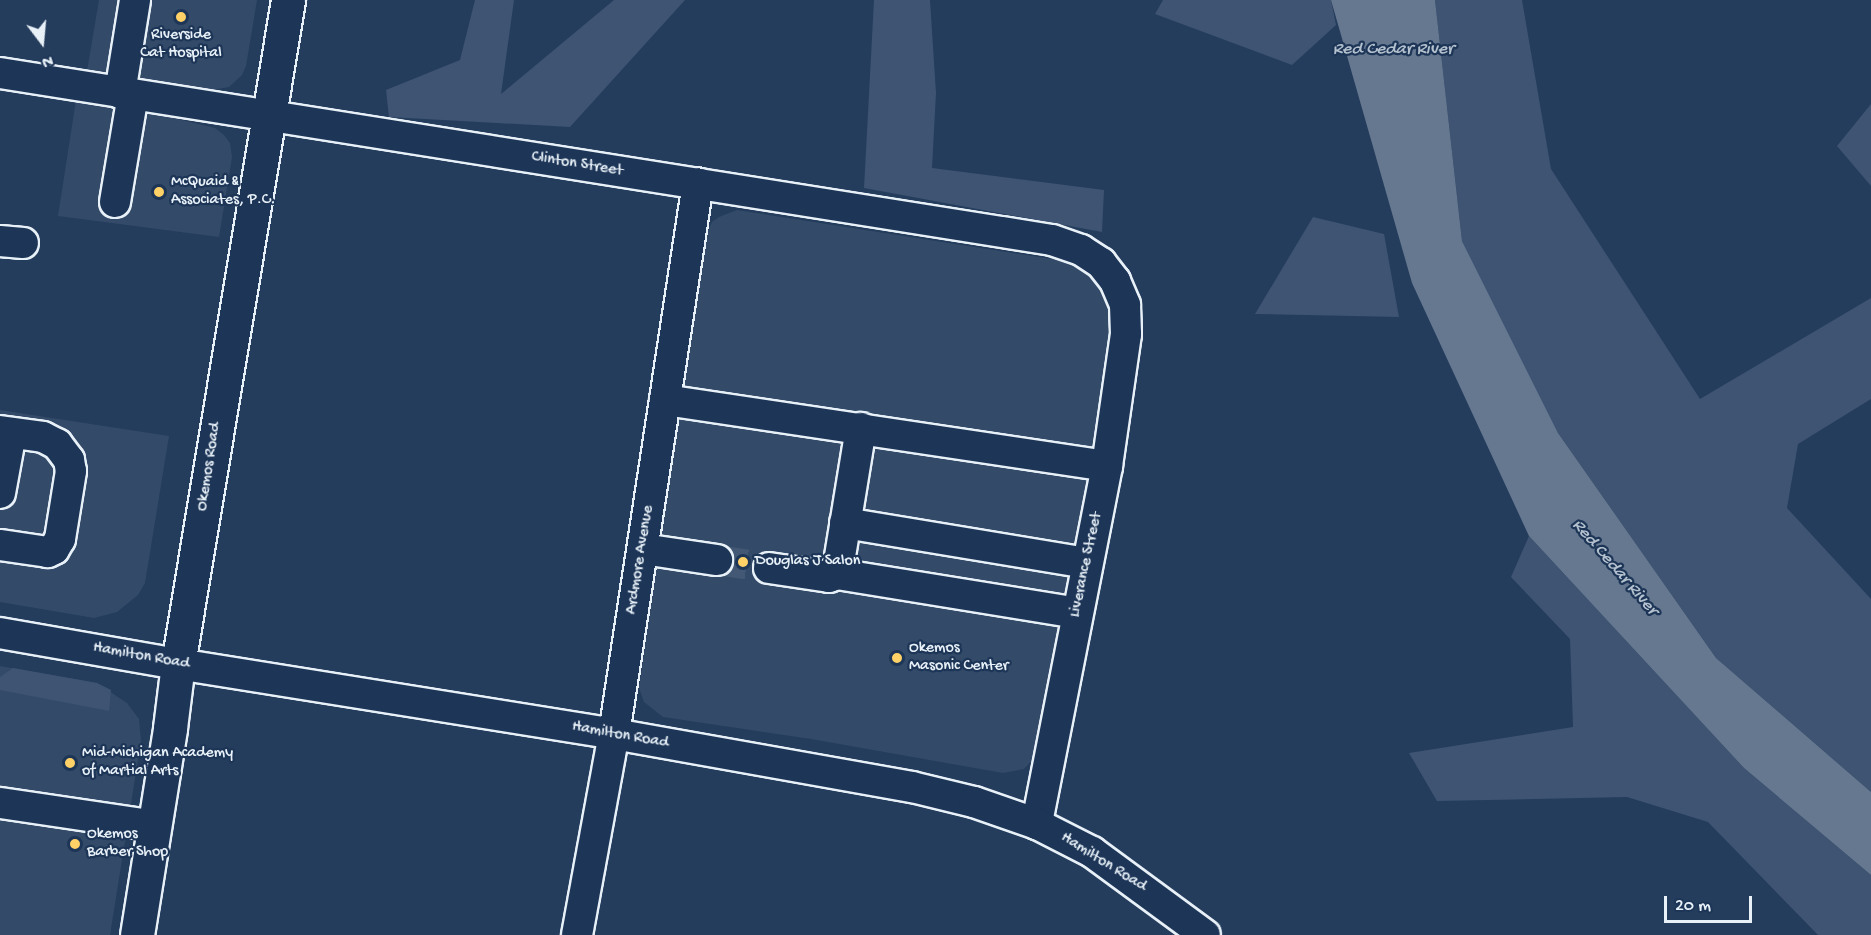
<!DOCTYPE html>
<html>
<head>
<meta charset="utf-8">
<style>
	body { margin:0 }
	#map { position:relative; width:1871px; height:935px; overflow:hidden; background:#253d5d; font-family:"Gochi Hand",sans-serif }
	div>[style] { position:absolute }
	.built>* { inset:0; background:#334a68 }
	.green>* { inset:0; background:#3e5472 }
	.water>* { inset:0; background:#657890 }
	.minor-tunnel>* { height:30px; margin-top:-15px; transform-origin:0; background:repeating-linear-gradient(90deg,#425874 0 30px,transparent 0 45px) }
	.roads { filter:drop-shadow(2px 0 #e8f1f8) drop-shadow(-2px 0 #e8f1f8) drop-shadow(0 2px #e8f1f8) drop-shadow(0 -2px #e8f1f8) }
	.minor>* { height:30px; margin:-15px; padding:0 15px; transform-origin:15px; border-radius:15px; background:#1d3557 }
	.major>* { height:33px; margin:-16.5px; padding:0 16.5px; transform-origin:16.5px; border-radius:16.5px; background:#1d3557 }
	.dots>* { width:16px; height:16px; translate:-50% -50%; box-sizing:border-box; border:3px solid #1d3557; border-radius:50% }
	span { translate:-50% -50%; white-space:nowrap; text-align:center; line-height:1.15; -webkit-text-stroke:4.5px #1d3557; paint-order:stroke }
	.poi-label { font-size:16px; color:#e8f1f8 }
	.left { translate:0 -50%; text-align:left }
	.street-label { font-size:16px; color:#e8f1f8 }
	.water-label { font-size:18px; color:#b4c1ce; font-style:italic }
	.north { position:absolute; left:12px; top:12px; width:60px; height:60px; -webkit-text-stroke:4px #1d3557; paint-order:stroke; rotate:164deg; font-size:16px; font-weight:700; line-height:24px; text-align:center; color:#e8f1f8 }
	.north::after { content:''; display:block; margin:auto; width:21px; height:27px; background:#e8f1f8; clip-path:polygon(50% 0,100% 100%,50% 72%,0 100%) }
	.scale { position:absolute; left:1664px; top:896px; width:88px; height:27px; box-sizing:border-box; border:3px solid #e8f1f8; border-top:0; padding-left:8px; font-size:18px; line-height:21px; white-space:nowrap; color:#e8f1f8; -webkit-text-stroke:4px #1d3557; paint-order:stroke }
</style>
</head>
<body>
<div id="map">
	<div class="built">
		<i style="clip-path:polygon(99px 0,257px 0,246px 66px,242px 75px,229px 87px,206px 91px,87px 71px)"></i>
		<i style="clip-path:polygon(76px 100px,157px 114px,215px 128px,224px 135px,230px 143px,232px 157px,219px 237px,58px 216px)"></i>
		<i style="clip-path:polygon(737px 210px,1071px 262px,1092px 276px,1107px 297px,1111px 323px,1105px 385px,1036px 756px,1024px 769px,1003px 773px,811px 739px,663px 717px,644px 702px,639px 688px,705px 237px,712px 222px,719px 217px)"></i>
		<i style="clip-path:polygon(0 410px,169px 436px,145px 583px,138px 595px,117px 612px,94px 618px,0 602px)"></i>
		<i style="clip-path:polygon(0 666px,97px 683px,127px 703px,139px 719px,141px 741px,110px 935px,0 935px)"></i>
	</div>
	<div class="green">
		<i style="clip-path:polygon(475px 0,514px 0,501px 94px,614px 0,685px 0,570px 127px,389px 117px,386px 90px,460px 60px)"></i>
		<i style="clip-path:polygon(874px 0,930px 0,936px 93px,932px 168px,1104px 190px,1102px 232px,864px 188px)"></i>
		<i style="clip-path:polygon(1163px 0,1331px 0,1336px 25px,1292px 65px,1155px 14px)"></i>
		<i style="clip-path:polygon(1435px 0,1522px 0,1551px 169px,1700px 399px,1871px 298px,1871px 399px,1798px 444px,1787px 508px,1871px 599px,1871px 792px,1716px 658px,1558px 433px,1462px 241px)"></i>
		<i style="clip-path:polygon(1871px 104px,1871px 186px,1837px 146px)"></i>
		<i style="clip-path:polygon(1313px 217px,1384px 234px,1399px 317px,1255px 314px)"></i>
		<i style="clip-path:polygon(1529px 536px,1744px 768px,1871px 875px,1871px 935px,1818px 935px,1708px 822px,1627px 797px,1437px 801px,1409px 753px,1573px 727px,1570px 639px,1511px 577px)"></i>
		<i style="clip-path:polygon(13px 668px,97px 683px,111px 690px,109px 711px,0 690px,0 677px)"></i>
	</div>
	<div class="water">
		<i style="clip-path:polygon(1331px 0,1435px 0,1462px 241px,1558px 433px,1716px 658px,1871px 792px,1871px 875px,1744px 768px,1529px 536px,1412px 283px)"></i>
	</div>
	<div class="minor-tunnel">
		<i style="left:717px;top:560px;width:53px;rotate:8.7deg"></i>
	</div>
	<div class="roads">
		<div class="minor">
			<i style="left:0;top:73px;width:1065px;rotate:9.02deg"></i>
			<i style="left:1052px;top:240px;width:31px;rotate:19deg"></i>
			<i style="left:1081px;top:250px;width:24px;rotate:33deg"></i>
			<i style="left:1101px;top:263px;width:23px;rotate:52deg"></i>
			<i style="left:1115px;top:281px;width:26px;rotate:67deg"></i>
			<i style="left:1125px;top:305px;width:29px;rotate:88deg"></i>
			<i style="left:1126px;top:334px;width:133px;rotate:98.2deg"></i>
			<i style="left:1107px;top:466px;width:365px;rotate:101.1deg"></i>
			<i style="left:120px;top:93px;width:94px;rotate:-80.8deg"></i>
			<i style="left:115px;top:202px;width:109px;rotate:-80.5deg"></i>
			<i style="left:0;top:241px;width:23px;rotate:5deg"></i>
			<i style="left:665px;top:400px;width:447px;rotate:8.5deg"></i>
			<i style="left:861px;top:428px;width:148px;rotate:99.3deg"></i>
			<i style="left:837px;top:574px;width:243px;rotate:9.2deg"></i>
			<i style="left:0;top:431px;width:43px;rotate:7.9deg"></i>
			<i style="left:43px;top:437px;width:16px;rotate:27deg"></i>
			<i style="left:57px;top:444px;width:20px;rotate:53deg"></i>
			<i style="left:69px;top:460px;width:11px;rotate:80deg"></i>
			<i style="left:71px;top:471px;width:69px;rotate:99.2deg"></i>
			<i style="left:60px;top:539px;width:12px;rotate:121deg"></i>
			<i style="left:54px;top:549px;width:7px;rotate:153deg"></i>
			<i style="left:48px;top:552px;width:49px;rotate:-171.7deg"></i>
			<i style="left:0;top:493px;width:61px;rotate:-79.6deg"></i>
			<i style="left:845px;top:523px;width:245px;rotate:9.4deg"></i>
			<i style="left:643px;top:549px;width:75px;rotate:8.5deg"></i>
			<i style="left:769px;top:568px;width:61px;rotate:8.5deg"></i>
			<i style="left:829px;top:577px;width:9px;rotate:-21deg"></i>
			<i style="left:0;top:633px;width:181px;rotate:9.9deg"></i>
			<i style="left:178px;top:664px;width:442px;rotate:9.1deg"></i>
			<i style="left:614px;top:734px;width:303px;rotate:10.1deg"></i>
			<i style="left:912px;top:787px;width:64px;rotate:13.6deg"></i>
			<i style="left:974px;top:802px;width:67px;rotate:19.2deg"></i>
			<i style="left:1037px;top:824px;width:62px;rotate:27deg"></i>
			<i style="left:1092px;top:852px;width:140px;rotate:36.3deg"></i>
			<i style="left:0;top:803px;width:157px;rotate:8.4deg"></i>
			<i style="left:577px;top:935px;width:204px;rotate:-79.6deg"></i>
			<i style="left:614px;top:734px;width:557px;rotate:-81.33deg"></i>
		</div>
		<div class="major">
			<i style="left:137px;top:935px;width:210px;rotate:-80.9deg"></i>
			<i style="left:170px;top:728px;width:64px;rotate:-82.9deg"></i>
			<i style="left:178px;top:664px;width:673px;rotate:-80.59deg"></i>
		</div>
	</div>
	<div class="dots">
		<i style="left:181px;top:17px;background:#ffd166"></i>
		<i style="left:159px;top:192px;background:#ffd166"></i>
		<i style="left:743px;top:562px;background:#ffd166"></i>
		<i style="left:897px;top:658px;background:#ffd166"></i>
		<i style="left:70px;top:763px;background:#ffd166"></i>
		<i style="left:75px;top:844px;background:#ffd166"></i>
	</div>
	<div class="poi-label">
		<span style="left:181px;top:45px">Riverside<br>Cat Hospital</span>
		<span class="left" style="left:171px;top:192px">McQuaid &amp;<br>Associates, P.C.</span>
		<span class="left" style="left:755px;top:562px">Douglas J Salon</span>
		<span class="left" style="left:909px;top:658px">Okemos<br>Masonic Center</span>
		<span class="left" style="left:82px;top:763px">Mid-Michigan Academy<br>of Martial Arts</span>
		<span class="left" style="left:87px;top:844px">Okemos<br>Barber Shop</span>
	</div>
	<div class="street-label">
		<span style="left:577px;top:165px;rotate:9deg">Clinton Street</span>
		<span style="left:210px;top:467px;rotate:-81deg">Okemos Road</span>
		<span style="left:641px;top:560px;rotate:-81deg">Ardmore Avenue</span>
		<span style="left:1087px;top:565px;rotate:-78deg">Liverance Street</span>
		<span style="left:141px;top:657px;rotate:10deg">Hamilton Road</span>
		<span style="left:620px;top:736px;rotate:10deg">Hamilton Road</span>
		<span style="left:1103px;top:863px;rotate:32deg">Hamilton Road</span>
	</div>
	<div class="water-label">
		<span style="left:1393px;top:50px">Red Cedar River</span>
		<span style="left:1614px;top:568px;rotate:49deg">Red Cedar River</span>
	</div>
	<div class="north">N</div>
	<div class="scale">20 m</div>
</div>
</body>
</html>
